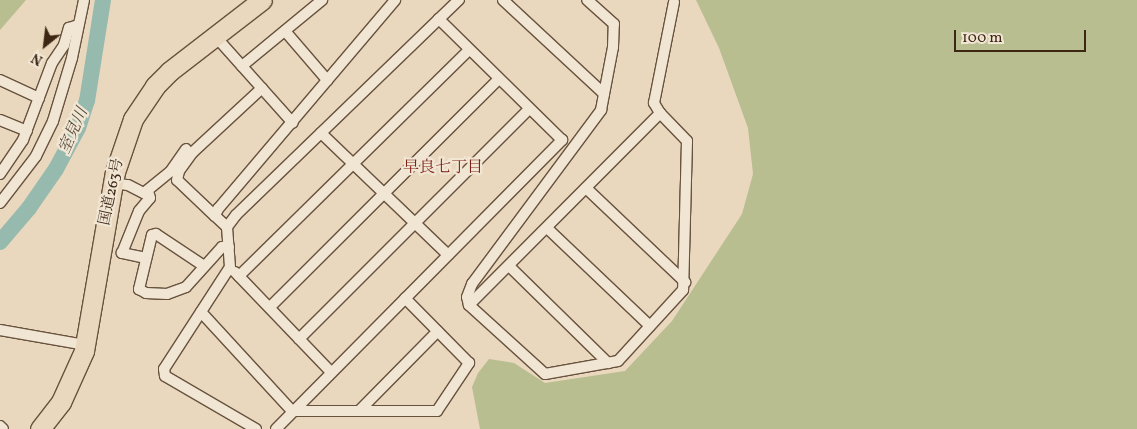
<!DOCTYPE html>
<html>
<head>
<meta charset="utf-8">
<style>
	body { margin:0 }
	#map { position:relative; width:1137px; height:429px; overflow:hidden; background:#e9d8bd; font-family:Vollkorn,"Noto Serif JP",serif }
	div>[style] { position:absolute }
	.green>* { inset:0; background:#b8be90 }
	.river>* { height:16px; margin:-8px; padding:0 8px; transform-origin:8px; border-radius:8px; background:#97baaf }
	.roads { filter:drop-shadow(1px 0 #68523e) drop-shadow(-1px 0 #68523e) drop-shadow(0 1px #68523e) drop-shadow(0 -1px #68523e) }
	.street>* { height:10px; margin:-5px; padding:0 5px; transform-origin:5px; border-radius:5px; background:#f1e6d4 }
	.highway>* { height:19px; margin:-9.5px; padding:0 9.5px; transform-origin:9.5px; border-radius:9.5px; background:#e9d8bd }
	span { translate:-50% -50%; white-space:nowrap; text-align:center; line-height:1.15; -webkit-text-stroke:4.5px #f1e6d4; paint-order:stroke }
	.street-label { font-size:15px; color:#3d2613 }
	.water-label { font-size:16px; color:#544b3a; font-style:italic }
	.neighbourhood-label { font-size:16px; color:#7a1f14 }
	.north { position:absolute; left:20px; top:20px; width:50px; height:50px; -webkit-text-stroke:4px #f1e6d4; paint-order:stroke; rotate:209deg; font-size:14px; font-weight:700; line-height:20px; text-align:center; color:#3d2613 }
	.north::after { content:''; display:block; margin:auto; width:18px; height:22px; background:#3d2613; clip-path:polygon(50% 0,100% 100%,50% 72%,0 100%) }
	.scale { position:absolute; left:954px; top:30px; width:132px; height:22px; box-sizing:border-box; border:2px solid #3d2613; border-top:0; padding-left:6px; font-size:15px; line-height:18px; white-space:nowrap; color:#3d2613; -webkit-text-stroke:4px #f1e6d4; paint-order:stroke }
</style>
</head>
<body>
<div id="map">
	<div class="green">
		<i style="clip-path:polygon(0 0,26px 0,0 30px)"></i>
		<i style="clip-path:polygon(696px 0,1137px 0,1137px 429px,480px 429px,472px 387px,478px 373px,489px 359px,514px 363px,545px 383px,625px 371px,672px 321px,742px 214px,753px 174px,748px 128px,719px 48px)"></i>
	</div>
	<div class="river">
		<i style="left:0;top:242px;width:45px;rotate:-49.5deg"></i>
		<i style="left:29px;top:208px;width:47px;rotate:-55.3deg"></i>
		<i style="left:56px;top:169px;width:47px;rotate:-61.8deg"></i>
		<i style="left:78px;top:128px;width:28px;rotate:-72deg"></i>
		<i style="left:87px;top:101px;width:102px;rotate:-81deg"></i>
	</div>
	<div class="roads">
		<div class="street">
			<i style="left:503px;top:0;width:138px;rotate:42.9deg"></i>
			<i style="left:285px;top:31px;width:65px;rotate:49.4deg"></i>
			<i style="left:216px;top:37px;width:115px;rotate:48.2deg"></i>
			<i style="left:242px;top:66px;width:104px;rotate:-39.5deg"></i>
			<i style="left:0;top:80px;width:43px;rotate:24.8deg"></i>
			<i style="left:660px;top:113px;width:12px;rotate:-121deg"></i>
			<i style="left:654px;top:103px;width:103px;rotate:-78.8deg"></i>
			<i style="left:0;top:120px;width:29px;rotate:22deg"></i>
			<i style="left:321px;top:133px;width:176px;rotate:43.8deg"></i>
			<i style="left:0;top:174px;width:41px;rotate:-55.9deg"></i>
			<i style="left:23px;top:140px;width:82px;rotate:-69.4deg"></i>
			<i style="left:52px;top:63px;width:22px;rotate:-56deg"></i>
			<i style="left:64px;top:45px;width:18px;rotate:-74deg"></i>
			<i style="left:69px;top:28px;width:9px;rotate:-18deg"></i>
			<i style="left:113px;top:183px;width:15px;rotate:8deg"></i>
			<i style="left:128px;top:185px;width:18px;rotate:27deg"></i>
			<i style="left:144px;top:193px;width:33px;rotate:-39deg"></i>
			<i style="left:170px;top:172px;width:28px;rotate:-55deg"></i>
			<i style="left:586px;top:188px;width:137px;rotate:43.5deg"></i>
			<i style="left:0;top:203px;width:59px;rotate:-52.5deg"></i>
			<i style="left:36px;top:156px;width:39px;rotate:-64deg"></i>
			<i style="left:53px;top:121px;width:66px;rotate:-73.2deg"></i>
			<i style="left:72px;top:58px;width:59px;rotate:-78.3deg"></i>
			<i style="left:215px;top:216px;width:52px;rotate:-136.5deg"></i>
			<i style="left:177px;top:180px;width:9px;rotate:-77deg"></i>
			<i style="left:179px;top:171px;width:24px;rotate:-54deg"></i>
			<i style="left:193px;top:152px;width:94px;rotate:-42.8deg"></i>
			<i style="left:227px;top:227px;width:16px;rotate:-137deg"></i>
			<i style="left:215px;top:216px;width:8px;rotate:-67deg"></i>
			<i style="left:218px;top:209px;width:274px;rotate:-49.7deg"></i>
			<i style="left:547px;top:228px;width:142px;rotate:43.6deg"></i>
			<i style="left:146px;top:258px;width:25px;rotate:-168deg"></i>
			<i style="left:122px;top:253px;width:45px;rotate:-68deg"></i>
			<i style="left:139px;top:211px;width:17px;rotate:-50deg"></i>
			<i style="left:150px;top:198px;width:7px;rotate:-106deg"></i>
			<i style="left:204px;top:266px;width:58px;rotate:-146.3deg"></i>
			<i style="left:156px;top:234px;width:4px;rotate:166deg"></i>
			<i style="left:152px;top:235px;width:56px;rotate:103.5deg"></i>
			<i style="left:139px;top:289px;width:8px;rotate:30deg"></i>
			<i style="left:146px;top:293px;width:21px;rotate:3deg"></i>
			<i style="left:167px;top:294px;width:20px;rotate:-20deg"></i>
			<i style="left:186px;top:287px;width:54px;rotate:-48deg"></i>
			<i style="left:222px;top:247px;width:7px"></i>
			<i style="left:509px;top:266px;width:139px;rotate:44.4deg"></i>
			<i style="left:235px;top:272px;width:137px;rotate:46.2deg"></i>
			<i style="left:239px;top:276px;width:322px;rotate:-44.5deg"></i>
			<i style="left:469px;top:305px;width:271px;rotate:-45.1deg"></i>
			<i style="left:660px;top:113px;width:39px;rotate:46deg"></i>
			<i style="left:687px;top:141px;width:149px;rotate:91.5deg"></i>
			<i style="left:683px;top:290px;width:96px;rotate:132.5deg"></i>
			<i style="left:618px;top:361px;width:74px;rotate:169.9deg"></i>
			<i style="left:545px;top:374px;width:103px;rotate:-137.8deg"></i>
			<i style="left:469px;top:305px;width:8px;rotate:-104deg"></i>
			<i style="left:467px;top:297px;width:14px;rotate:-69deg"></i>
			<i style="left:472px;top:284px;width:217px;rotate:-53.4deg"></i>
			<i style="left:601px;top:110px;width:64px;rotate:-79.2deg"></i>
			<i style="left:613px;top:47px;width:23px;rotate:-88deg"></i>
			<i style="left:614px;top:24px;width:36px;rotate:-138deg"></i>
			<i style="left:270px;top:307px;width:323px;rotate:-44.9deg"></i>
			<i style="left:201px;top:312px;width:134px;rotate:47.4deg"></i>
			<i style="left:292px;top:411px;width:145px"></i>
			<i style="left:437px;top:411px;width:58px;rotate:-56.3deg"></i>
			<i style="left:469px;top:363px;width:91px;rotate:-134.6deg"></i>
			<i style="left:0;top:330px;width:86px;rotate:10deg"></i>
			<i style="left:299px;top:339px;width:325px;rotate:-45deg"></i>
			<i style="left:359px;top:411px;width:112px;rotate:-45.4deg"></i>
			<i style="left:0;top:426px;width:4px;rotate:45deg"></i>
			<i style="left:256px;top:429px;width:105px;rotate:-149.8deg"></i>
			<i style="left:165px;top:376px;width:7px;rotate:-98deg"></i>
			<i style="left:164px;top:369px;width:121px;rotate:-57.1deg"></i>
			<i style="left:230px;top:267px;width:40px;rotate:-94.3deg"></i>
			<i style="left:227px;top:227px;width:15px;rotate:-53deg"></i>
			<i style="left:236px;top:215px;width:310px;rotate:-44deg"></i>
			<i style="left:276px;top:429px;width:407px;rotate:-45.3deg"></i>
			<i style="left:562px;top:140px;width:173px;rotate:-135.5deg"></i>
		</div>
		<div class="highway">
			<i style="left:40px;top:429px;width:34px;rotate:-52deg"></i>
			<i style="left:61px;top:402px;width:56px;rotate:-65.7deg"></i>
			<i style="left:84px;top:351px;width:182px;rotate:-80.2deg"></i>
			<i style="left:115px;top:172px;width:56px;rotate:-71.2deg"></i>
			<i style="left:133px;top:119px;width:40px;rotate:-56deg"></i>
			<i style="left:155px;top:86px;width:21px;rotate:-45deg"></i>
			<i style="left:170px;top:71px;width:116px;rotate:-37.7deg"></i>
		</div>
	</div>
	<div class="street-label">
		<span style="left:112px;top:192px;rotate:-78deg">国道263号</span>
	</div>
	<div class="water-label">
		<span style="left:74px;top:131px;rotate:-66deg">室見川</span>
	</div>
	<div class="neighbourhood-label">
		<span style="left:443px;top:168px">早良七丁目</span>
	</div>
	<div class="north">N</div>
	<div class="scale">100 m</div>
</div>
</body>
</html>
